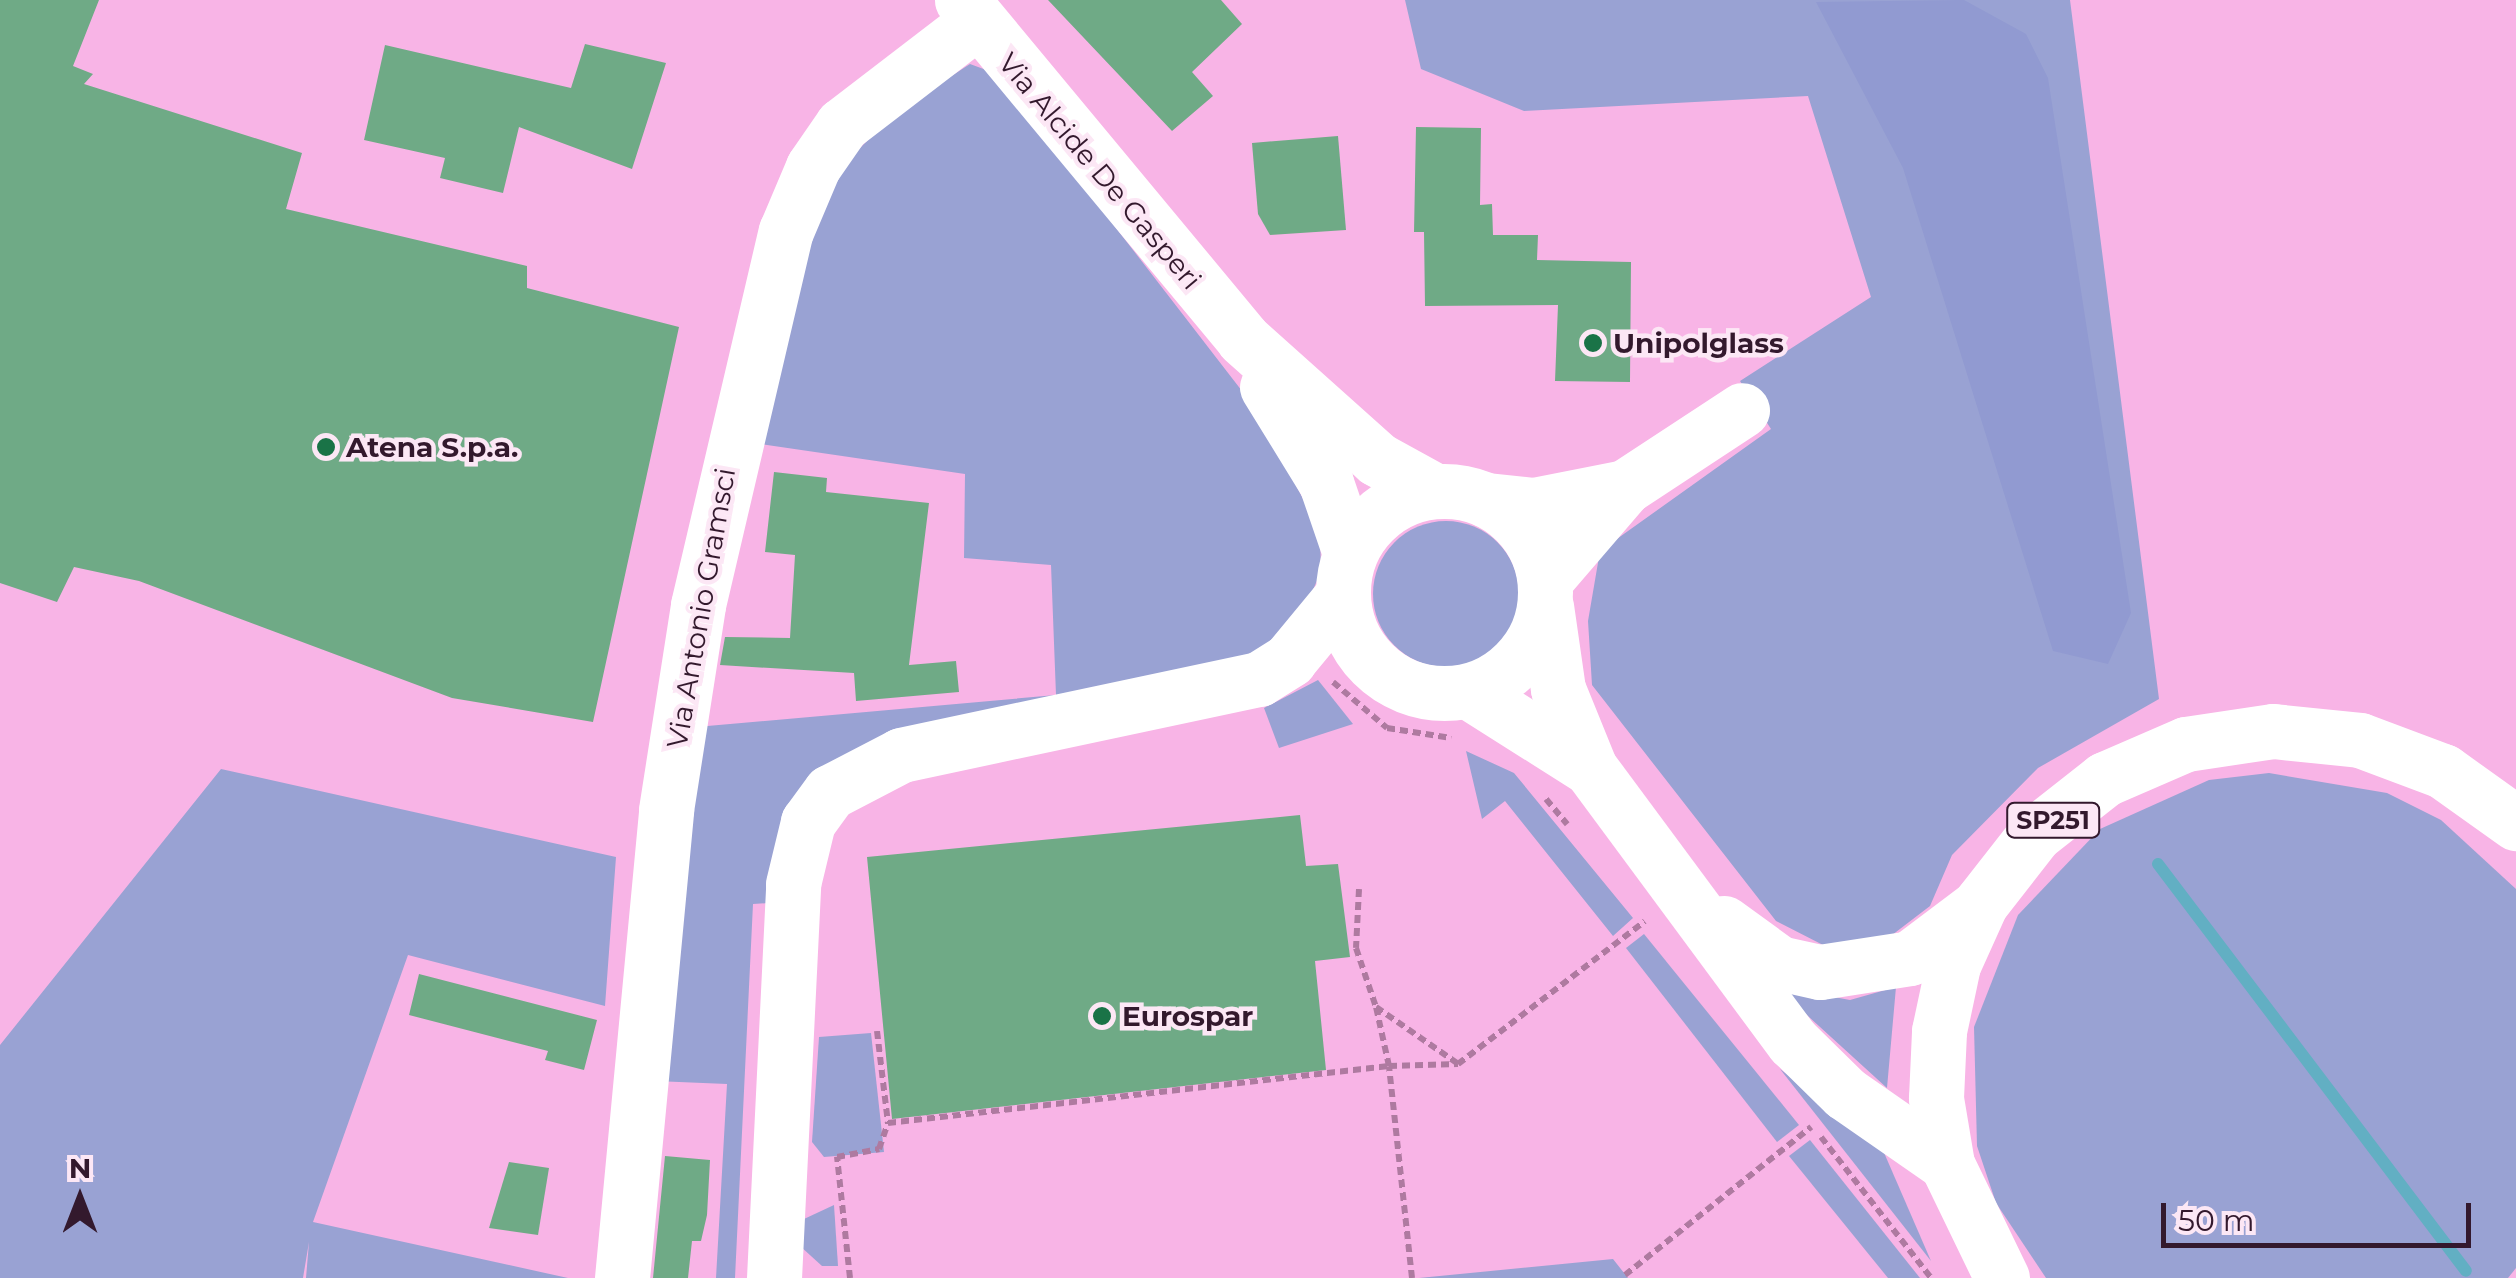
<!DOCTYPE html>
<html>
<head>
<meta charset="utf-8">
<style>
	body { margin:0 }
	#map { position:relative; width:2516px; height:1278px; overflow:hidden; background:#f8b4e6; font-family:Montserrat,sans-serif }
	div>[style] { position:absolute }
	.green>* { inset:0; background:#99a2d3 }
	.round { border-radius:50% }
	.forest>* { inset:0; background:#919ad1 }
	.stream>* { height:12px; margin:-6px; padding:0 6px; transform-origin:6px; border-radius:6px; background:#62afc3 }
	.building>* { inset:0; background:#6faa86 }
	.path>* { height:6px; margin-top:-3px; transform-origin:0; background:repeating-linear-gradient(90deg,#ae7aa0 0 8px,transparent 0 13px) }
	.minor>* { height:55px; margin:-27.5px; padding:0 27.5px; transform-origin:27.5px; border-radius:27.5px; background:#fff }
	.major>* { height:55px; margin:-27.5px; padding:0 27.5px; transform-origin:27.5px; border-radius:27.5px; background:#fff }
	.major>.ring { margin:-27.5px; padding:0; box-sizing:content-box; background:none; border:55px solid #fff; border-radius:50% }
	.dots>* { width:28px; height:28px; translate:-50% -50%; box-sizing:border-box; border:5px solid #fce7f5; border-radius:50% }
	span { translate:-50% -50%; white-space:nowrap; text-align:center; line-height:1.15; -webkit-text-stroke:9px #fce7f5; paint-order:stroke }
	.shield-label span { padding:2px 8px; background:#fce7f5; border:2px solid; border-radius:8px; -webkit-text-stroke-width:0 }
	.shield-label { font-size:25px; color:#33192d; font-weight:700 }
	.street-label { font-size:28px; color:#33192d }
	.poi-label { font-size:28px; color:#33192d; font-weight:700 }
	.left { translate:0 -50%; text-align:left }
	.north { position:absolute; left:30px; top:1148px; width:100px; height:100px; -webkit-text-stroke:8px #fce7f5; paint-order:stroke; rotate:0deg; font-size:28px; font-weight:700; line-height:40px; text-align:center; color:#33192d }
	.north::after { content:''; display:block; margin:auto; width:35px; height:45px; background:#33192d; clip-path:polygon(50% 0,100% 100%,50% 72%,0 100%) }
	.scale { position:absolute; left:2161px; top:1203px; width:310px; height:45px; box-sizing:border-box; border:5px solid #33192d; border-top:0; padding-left:12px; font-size:30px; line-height:35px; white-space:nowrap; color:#33192d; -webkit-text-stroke:8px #fce7f5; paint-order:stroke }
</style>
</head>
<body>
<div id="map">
	<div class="green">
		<i style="clip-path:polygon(1405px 0,2070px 0,2159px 699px,2038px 768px,1952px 855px,1930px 906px,1879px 945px,1825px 946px,1776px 921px,1592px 685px,1588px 621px,1600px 551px,1771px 429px,1740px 381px,1871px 297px,1808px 96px,1524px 111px,1421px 69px)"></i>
		<i style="clip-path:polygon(970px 64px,997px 74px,1259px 413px,1320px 532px,1321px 571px,1305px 609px,1244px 666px,786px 814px,769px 903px,753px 904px,735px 1278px,716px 1278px,727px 1084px,655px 1081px,696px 727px,1056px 695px,1051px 565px,964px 558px,965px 474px,754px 443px,814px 218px,846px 162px,897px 111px)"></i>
		<i class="round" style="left:1373px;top:521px;width:146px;height:146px"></i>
		<i style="clip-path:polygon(1318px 680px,1353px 724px,1279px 748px,1264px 708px)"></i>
		<i style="clip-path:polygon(1466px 751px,1514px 773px,1633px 918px,1613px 936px,1505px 801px,1482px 819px)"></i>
		<i style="clip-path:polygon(221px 769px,616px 857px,605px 1006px,408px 955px,313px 1222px,568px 1278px,306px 1278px,309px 1242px,303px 1278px,0 1278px,0 1045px)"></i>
		<i style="clip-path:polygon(2269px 773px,2387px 793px,2441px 820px,2516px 889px,2516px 1268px,2508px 1278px,2046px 1278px,1996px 1203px,1977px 1146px,1974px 1027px,2018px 915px,2100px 829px,2209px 780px)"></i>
		<i style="clip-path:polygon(1644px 934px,1799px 1125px,1777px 1142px,1626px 948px)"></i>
		<i style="clip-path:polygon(1775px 986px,1850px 1000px,1896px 987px,1887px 1088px)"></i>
		<i style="clip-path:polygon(871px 1033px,884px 1152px,824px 1157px,812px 1142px,819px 1037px)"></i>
		<i style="clip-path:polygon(1780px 1069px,1882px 1148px,1931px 1261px)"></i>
		<i style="clip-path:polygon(1810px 1140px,1920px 1278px,1888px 1278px,1789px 1156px)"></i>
		<i style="clip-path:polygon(834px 1205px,838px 1266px,822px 1266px,800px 1246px,804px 1219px)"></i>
		<i style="clip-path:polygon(1613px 1259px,1628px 1278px,1419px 1278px,1603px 1260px)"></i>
	</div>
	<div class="forest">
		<i style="clip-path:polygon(1964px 0,2026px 34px,2048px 78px,2131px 613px,2108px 664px,2053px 651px,1903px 168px,1816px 2px)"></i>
	</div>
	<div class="stream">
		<i style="left:2158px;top:864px;width:510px;rotate:52.88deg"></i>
	</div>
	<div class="building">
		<i style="clip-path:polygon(0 0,99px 0,73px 66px,93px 74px,84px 84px,302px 153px,286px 209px,527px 266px,527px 288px,679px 327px,593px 722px,452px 698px,139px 581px,74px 567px,57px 602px,0 583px)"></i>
		<i style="clip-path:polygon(1048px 0,1221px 0,1242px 24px,1192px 72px,1213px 96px,1172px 131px)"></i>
		<i style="clip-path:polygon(585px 44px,666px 63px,632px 169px,519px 127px,503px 193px,440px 178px,445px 158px,364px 140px,385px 45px,571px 88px)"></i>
		<i style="clip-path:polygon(1416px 127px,1481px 128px,1480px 205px,1492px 204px,1493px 235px,1538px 235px,1537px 260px,1631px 262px,1630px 382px,1555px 381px,1558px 305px,1425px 306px,1424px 232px,1414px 232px)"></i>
		<i style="clip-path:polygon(1338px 136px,1346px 230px,1270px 235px,1258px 214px,1252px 143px)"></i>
		<i style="clip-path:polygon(774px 472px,827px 478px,826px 492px,929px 503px,909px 665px,956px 661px,959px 692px,856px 701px,854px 673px,720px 665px,725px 637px,790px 638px,795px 555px,765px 552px)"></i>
		<i style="clip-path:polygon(1300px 815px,1306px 866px,1338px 864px,1350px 957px,1315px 961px,1326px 1070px,892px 1119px,867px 857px)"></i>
		<i style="clip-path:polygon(419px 974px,597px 1020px,584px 1070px,545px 1060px,548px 1051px,409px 1015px)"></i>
		<i style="clip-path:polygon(665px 1156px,710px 1160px,707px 1215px,701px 1241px,692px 1241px,688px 1278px,653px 1278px)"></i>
		<i style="clip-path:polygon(509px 1162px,549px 1168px,538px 1235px,489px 1228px)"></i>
	</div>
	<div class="path">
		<i style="left:1333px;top:682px;width:71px;rotate:40.4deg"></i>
		<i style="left:1387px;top:728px;width:65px;rotate:8.9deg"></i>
		<i style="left:1546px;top:799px;width:33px;rotate:50deg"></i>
		<i style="left:1359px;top:889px;width:59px;rotate:92.9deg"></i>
		<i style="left:1356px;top:948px;width:62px;rotate:71.3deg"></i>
		<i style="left:1376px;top:1007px;width:98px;rotate:34.7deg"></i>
		<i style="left:877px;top:1031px;width:93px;rotate:83.2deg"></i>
		<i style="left:888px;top:1123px;width:504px;rotate:-6.49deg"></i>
		<i style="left:1389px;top:1066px;width:60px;rotate:-102.4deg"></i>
		<i style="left:1821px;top:1137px;width:179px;rotate:52deg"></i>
		<i style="left:1625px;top:1275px;width:238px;rotate:-38.5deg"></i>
		<i style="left:850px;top:1278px;width:122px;rotate:-96.1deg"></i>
		<i style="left:837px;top:1157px;width:43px;rotate:-10.8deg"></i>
		<i style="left:879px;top:1149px;width:28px;rotate:-71deg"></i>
		<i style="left:1412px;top:1278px;width:213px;rotate:-96.2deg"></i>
		<i style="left:1389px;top:1066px;width:69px;rotate:-1.7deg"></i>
		<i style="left:1458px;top:1064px;width:235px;rotate:-37.4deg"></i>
	</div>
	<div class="minor">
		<i style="left:1625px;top:487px;width:140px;rotate:-33.3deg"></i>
		<i style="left:1487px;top:500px;width:47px;rotate:6.1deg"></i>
		<i style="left:1534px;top:505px;width:93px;rotate:-11.2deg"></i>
		<i style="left:1625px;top:487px;width:121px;rotate:130.7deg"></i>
		<i style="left:622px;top:1278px;width:470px;rotate:-84.6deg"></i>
		<i style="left:666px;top:810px;width:207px;rotate:-81.1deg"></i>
		<i style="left:698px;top:605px;width:384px;rotate:-76.8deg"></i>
		<i style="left:786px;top:231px;width:69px;rotate:-67.1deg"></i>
		<i style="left:813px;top:167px;width:51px;rotate:-55.4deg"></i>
		<i style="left:842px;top:125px;width:168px;rotate:-37.5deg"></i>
		<i style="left:774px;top:1278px;width:394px;rotate:-87.2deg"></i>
		<i style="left:793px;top:884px;width:64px;rotate:-76.4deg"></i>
		<i style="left:808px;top:822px;width:37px;rotate:-54deg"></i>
		<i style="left:830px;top:792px;width:80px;rotate:-27.5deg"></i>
		<i style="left:901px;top:755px;width:366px;rotate:-12deg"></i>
		<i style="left:1259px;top:679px;width:36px;rotate:-32deg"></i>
		<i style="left:1289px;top:660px;width:83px;rotate:-50.4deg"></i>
	</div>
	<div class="major">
		<i style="left:962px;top:0;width:440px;rotate:50.3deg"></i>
		<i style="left:1243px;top:339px;width:180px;rotate:41.8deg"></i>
		<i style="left:1377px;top:459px;width:66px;rotate:28.9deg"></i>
		<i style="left:1267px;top:387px;width:113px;rotate:58.4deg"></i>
		<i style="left:1326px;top:483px;width:74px;rotate:71.1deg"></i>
		<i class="ring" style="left:1343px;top:491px;width:147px;height:147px"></i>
		<i style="left:1546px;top:606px;width:84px;rotate:81.8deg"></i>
		<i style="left:1558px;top:689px;width:85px;rotate:67.9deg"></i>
		<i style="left:1590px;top:768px;width:341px;rotate:53.5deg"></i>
		<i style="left:1793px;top:1042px;width:73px;rotate:44.4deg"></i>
		<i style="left:1845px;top:1093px;width:124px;rotate:34.8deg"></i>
		<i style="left:1468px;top:691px;width:144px;rotate:32.3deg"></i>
		<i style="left:1724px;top:923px;width:68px;rotate:36deg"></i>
		<i style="left:1779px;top:963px;width:42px;rotate:12.4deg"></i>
		<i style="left:1820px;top:972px;width:91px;rotate:-8.8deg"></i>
		<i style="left:1910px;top:958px;width:81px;rotate:-37deg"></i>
		<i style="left:2002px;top:1278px;width:127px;rotate:-115.8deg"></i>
		<i style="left:1947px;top:1164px;width:67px;rotate:-99.5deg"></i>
		<i style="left:1936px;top:1098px;width:67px;rotate:-87.4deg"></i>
		<i style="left:1939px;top:1031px;width:67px;rotate:-78deg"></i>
		<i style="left:1953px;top:965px;width:68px;rotate:-65.7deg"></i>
		<i style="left:1981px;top:903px;width:88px;rotate:-52deg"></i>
		<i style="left:2035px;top:834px;width:89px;rotate:-38.2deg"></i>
		<i style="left:2105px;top:779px;width:88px;rotate:-23.4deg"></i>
		<i style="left:2186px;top:744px;width:88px;rotate:-8.5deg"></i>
		<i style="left:2273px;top:731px;width:87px;rotate:5.9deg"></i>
		<i style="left:2360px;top:740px;width:89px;rotate:20.5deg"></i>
		<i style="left:2443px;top:771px;width:90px;rotate:35.5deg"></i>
	</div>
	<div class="dots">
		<i style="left:1593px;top:343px;background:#1a7347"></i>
		<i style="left:326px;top:447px;background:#1a7347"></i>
		<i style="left:1102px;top:1016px;background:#1a7347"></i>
	</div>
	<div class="shield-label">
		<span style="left:2053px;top:820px">SP251</span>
	</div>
	<div class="street-label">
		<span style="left:1100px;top:171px;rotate:50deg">Via Alcide De Gasperi</span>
		<span style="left:701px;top:608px;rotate:-80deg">Via Antonio Gramsci</span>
	</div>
	<div class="poi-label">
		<span class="left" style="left:1613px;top:343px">Unipolglass</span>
		<span class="left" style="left:346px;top:447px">Atena S.p.a.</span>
		<span class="left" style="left:1122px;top:1016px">Eurospar</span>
	</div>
	<div class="north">N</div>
	<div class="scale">50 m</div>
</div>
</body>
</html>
